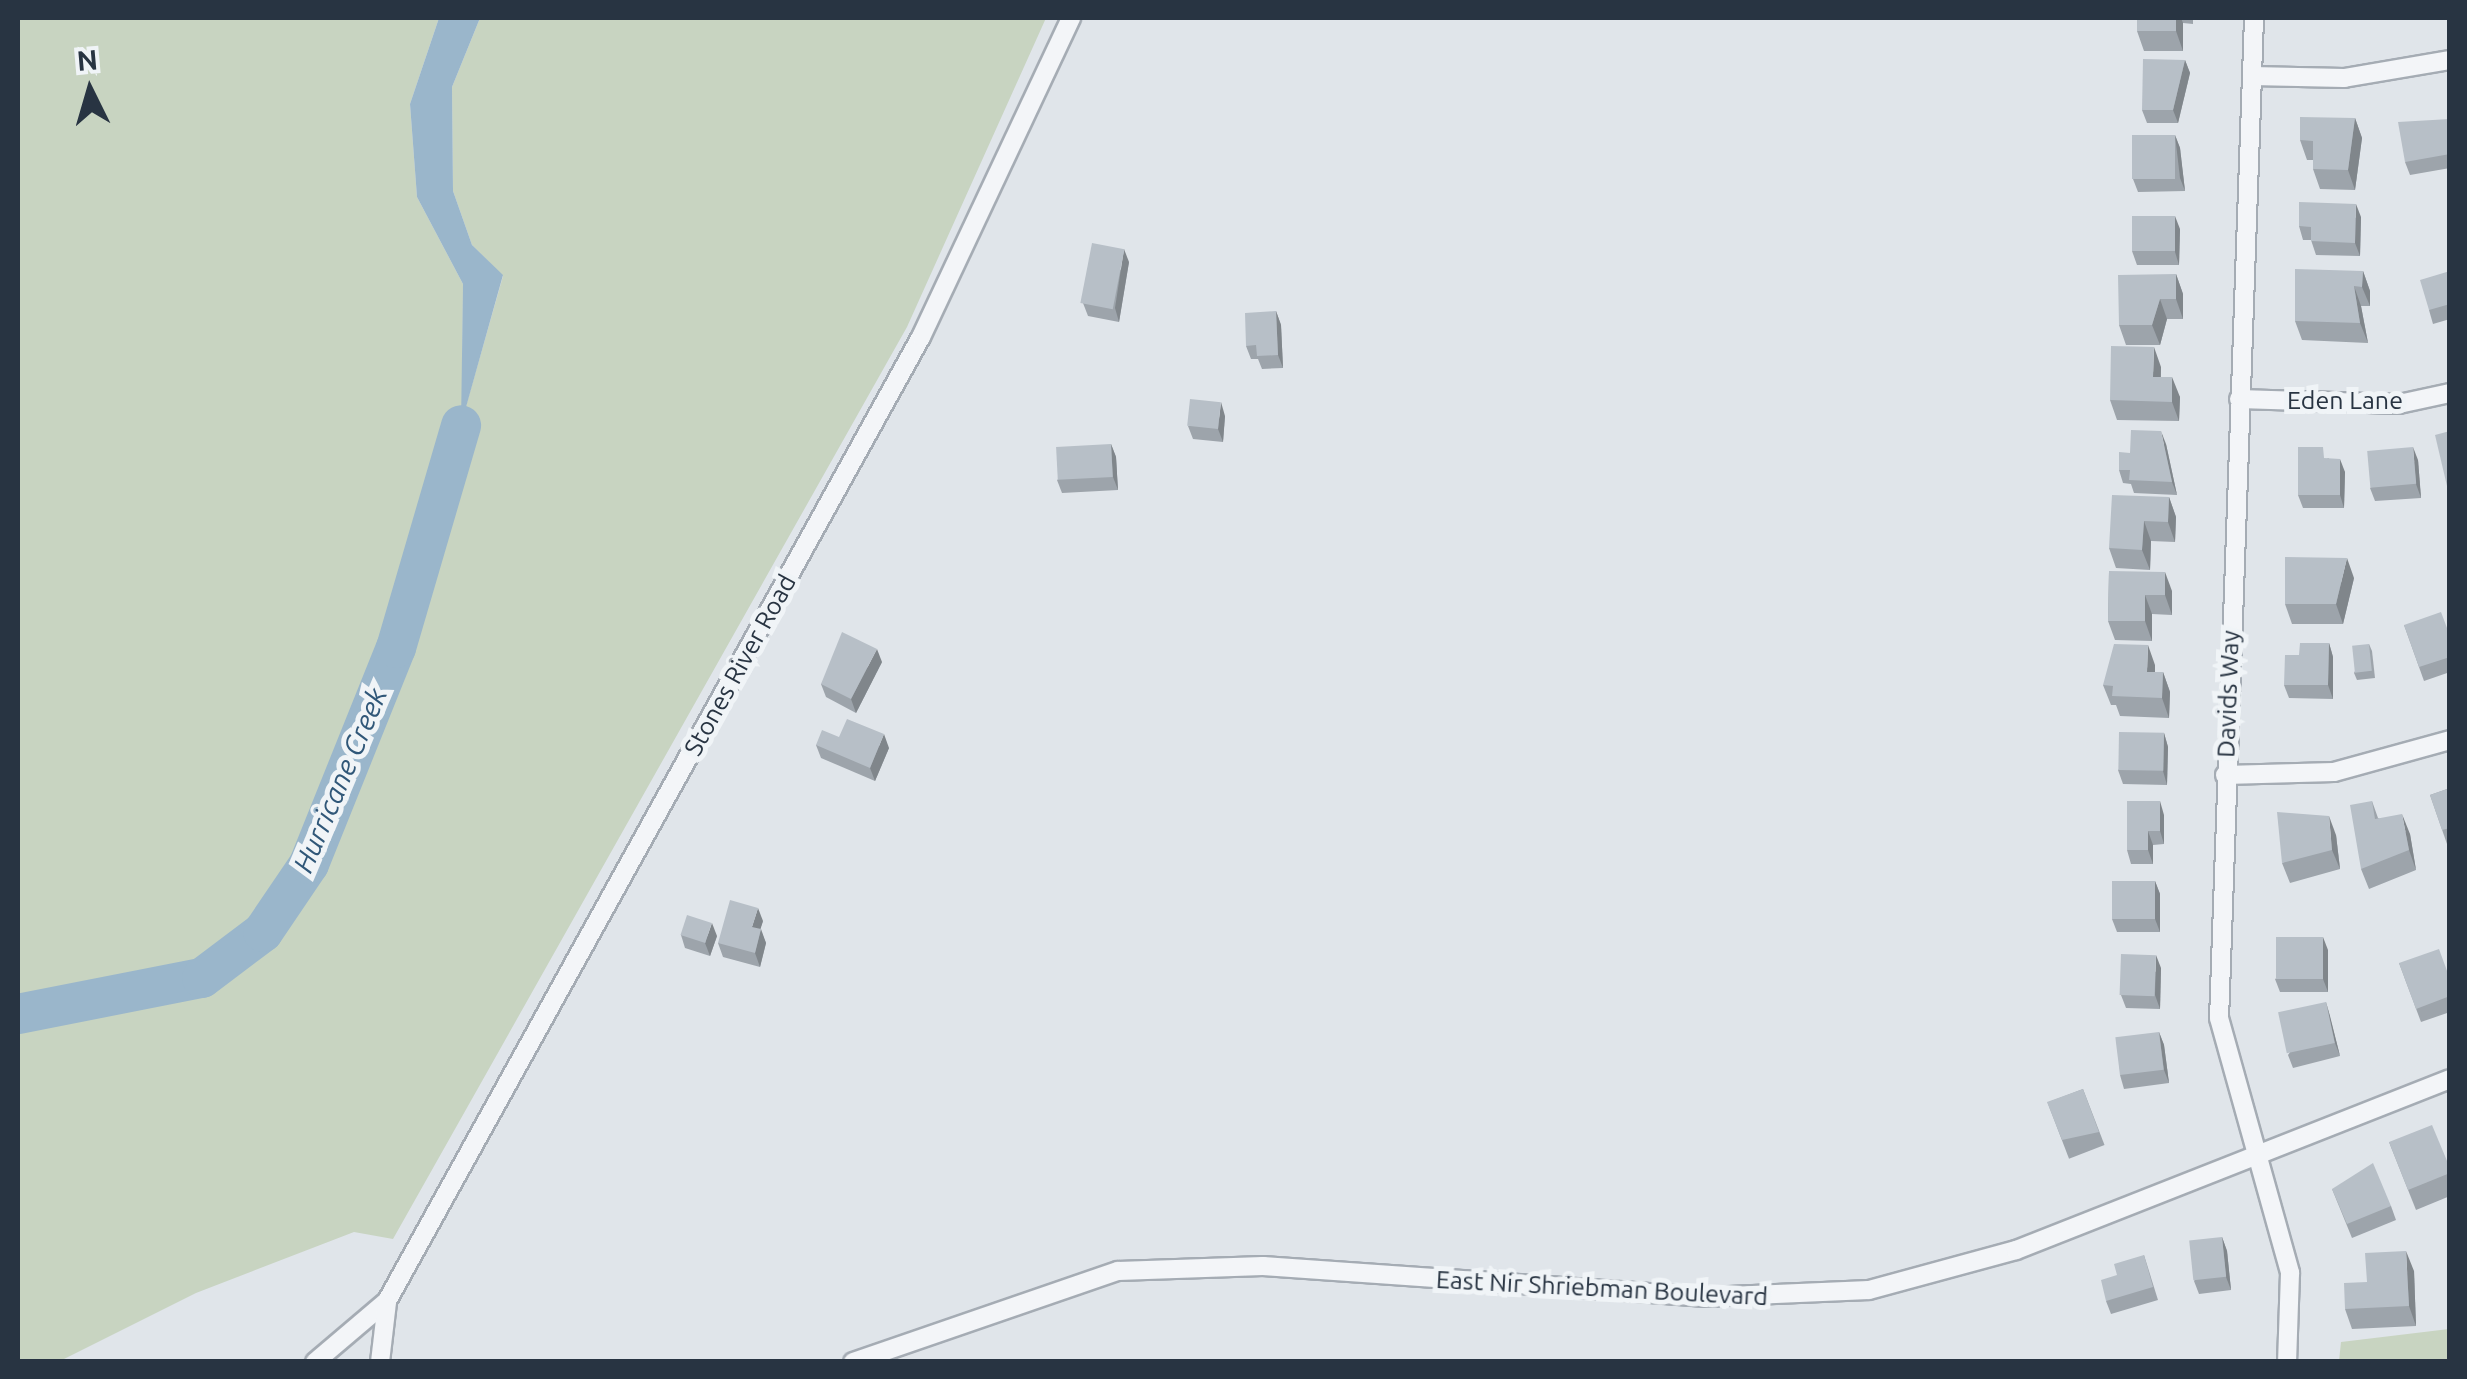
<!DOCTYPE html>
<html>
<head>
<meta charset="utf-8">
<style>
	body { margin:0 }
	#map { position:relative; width:2467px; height:1379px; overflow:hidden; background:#e0e5ea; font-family:Ubuntu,sans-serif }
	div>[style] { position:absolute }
	.green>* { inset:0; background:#c8d4c1 }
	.water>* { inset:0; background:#9ab6cb }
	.river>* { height:40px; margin:-20px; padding:0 20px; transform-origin:20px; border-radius:20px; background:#9ab6cb }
	.roads { filter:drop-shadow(2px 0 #a5acb4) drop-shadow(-2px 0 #a5acb4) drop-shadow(0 2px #a5acb4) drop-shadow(0 -2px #a5acb4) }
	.street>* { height:18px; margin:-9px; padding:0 9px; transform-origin:9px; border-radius:9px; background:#f3f5f8 }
	.wall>* { inset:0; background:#9da4ab; transform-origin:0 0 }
	.shaded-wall>* { inset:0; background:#80868b }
	.building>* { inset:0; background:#b7bfc7; transform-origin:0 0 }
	span { translate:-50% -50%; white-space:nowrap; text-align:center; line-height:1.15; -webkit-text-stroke:10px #f0f4f7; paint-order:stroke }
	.street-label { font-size:25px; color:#283442 }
	.water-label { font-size:28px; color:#305778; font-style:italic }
	.frame { position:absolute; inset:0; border:20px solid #283442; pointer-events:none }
	.north { position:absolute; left:40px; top:40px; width:100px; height:100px; -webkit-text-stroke:8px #f0f4f7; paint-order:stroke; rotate:355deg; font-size:28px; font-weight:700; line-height:40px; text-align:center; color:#283442 }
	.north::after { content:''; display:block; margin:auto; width:35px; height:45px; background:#283442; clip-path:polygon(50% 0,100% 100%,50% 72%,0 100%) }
</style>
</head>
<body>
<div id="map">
	<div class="green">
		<i style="clip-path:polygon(18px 18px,439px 18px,410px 104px,417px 197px,463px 284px,462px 420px,503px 276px,472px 245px,453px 191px,452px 87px,480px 18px,1046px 18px,907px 327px,393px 1239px,354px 1232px,196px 1293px,58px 1362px,18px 1361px)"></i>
		<i style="clip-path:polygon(2449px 1329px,2449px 1361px,2339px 1361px,2341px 1342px)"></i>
	</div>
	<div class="water">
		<i style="clip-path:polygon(439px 18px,480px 18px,452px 87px,453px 191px,472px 245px,503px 275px,461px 425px,463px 284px,417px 197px,410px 104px)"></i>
	</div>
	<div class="river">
		<i style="left:18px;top:1014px;width:187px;rotate:-11.1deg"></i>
		<i style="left:202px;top:978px;width:76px;rotate:-37deg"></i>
		<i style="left:263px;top:932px;width:82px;rotate:-55.9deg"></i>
		<i style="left:309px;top:864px;width:233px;rotate:-68.1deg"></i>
		<i style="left:396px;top:648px;width:232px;rotate:-73.7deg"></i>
	</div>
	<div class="roads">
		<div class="street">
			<i style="left:2254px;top:18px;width:1001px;rotate:92deg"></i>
			<i style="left:2219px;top:1018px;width:265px;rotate:74.4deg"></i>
			<i style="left:2290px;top:1273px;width:89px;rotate:91.9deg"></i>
			<i style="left:2252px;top:76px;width:92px;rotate:1.2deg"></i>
			<i style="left:2344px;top:78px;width:108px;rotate:-9.6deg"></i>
			<i style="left:2239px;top:399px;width:160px;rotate:1.8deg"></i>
			<i style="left:2399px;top:404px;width:52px;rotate:-12.2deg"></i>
			<i style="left:2225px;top:775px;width:109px;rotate:-1.6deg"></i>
			<i style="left:2334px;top:772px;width:120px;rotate:-15.4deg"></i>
			<i style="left:315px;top:1362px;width:94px;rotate:-40.3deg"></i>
			<i style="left:387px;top:1301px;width:1102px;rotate:-61.02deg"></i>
			<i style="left:921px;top:337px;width:353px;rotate:-64.8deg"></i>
			<i style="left:380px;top:1362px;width:60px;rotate:-83.3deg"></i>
			<i style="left:853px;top:1362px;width:280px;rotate:-19deg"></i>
			<i style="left:1118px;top:1271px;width:145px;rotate:-2deg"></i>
			<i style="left:1263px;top:1266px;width:444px;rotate:4deg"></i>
			<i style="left:1706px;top:1297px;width:163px;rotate:-2.5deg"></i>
			<i style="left:1869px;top:1290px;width:152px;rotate:-15.2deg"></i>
			<i style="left:2016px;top:1250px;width:466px;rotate:-21.5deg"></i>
		</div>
	</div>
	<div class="wall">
		<i style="clip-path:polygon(2137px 18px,2193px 18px,2193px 24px,2183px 23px,2183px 51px,2144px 51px,2137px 31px)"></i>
		<i style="clip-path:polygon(2185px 60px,2190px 73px,2178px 123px,2147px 123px,2142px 110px)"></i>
		<i style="clip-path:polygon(2355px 118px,2362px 138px,2355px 190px,2320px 189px,2313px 169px,2313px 160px,2307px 160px,2300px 140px)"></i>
		<i style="clip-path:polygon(2450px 119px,2450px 168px,2410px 175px,2405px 162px)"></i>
		<i style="clip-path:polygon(2175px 135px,2180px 148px,2185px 191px,2138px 192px,2133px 179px)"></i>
		<i style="clip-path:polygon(2361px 217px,2360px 256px,2316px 255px,2311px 240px,2303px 240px,2299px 226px)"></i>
		<i style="clip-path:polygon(2180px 229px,2179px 265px,2137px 265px,2132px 251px)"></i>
		<i style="clip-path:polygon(1129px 262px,1119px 322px,1088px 316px,1083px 303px)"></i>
		<i style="clip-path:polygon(2363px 271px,2370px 291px,2370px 306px,2361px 306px,2368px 343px,2302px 340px,2295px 321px)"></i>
		<i style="clip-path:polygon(2450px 271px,2450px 319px,2433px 324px,2429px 310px)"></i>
		<i style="clip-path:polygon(2176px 274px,2183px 294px,2183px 319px,2167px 319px,2160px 345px,2126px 345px,2119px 325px)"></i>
		<i style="clip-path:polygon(1276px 311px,1281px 325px,1283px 368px,1262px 369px,1258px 359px,1251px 359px,1246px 346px)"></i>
		<i style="clip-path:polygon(2161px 367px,2161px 377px,2180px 397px,2179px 421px,2117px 420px,2110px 400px)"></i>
		<i style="clip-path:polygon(1225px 416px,1223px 442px,1193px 439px,1188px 426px)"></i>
		<i style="clip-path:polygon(1111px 444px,1116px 457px,1118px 490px,1062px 493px,1057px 480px)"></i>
		<i style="clip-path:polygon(2166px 444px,2177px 495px,2134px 493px,2131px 484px,2123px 483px,2119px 470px,2130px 453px)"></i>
		<i style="clip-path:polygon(2328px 458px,2345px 472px,2344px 508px,2303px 508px,2298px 495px)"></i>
		<i style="clip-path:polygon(2418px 460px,2421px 498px,2375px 501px,2370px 488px)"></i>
		<i style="clip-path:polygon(2169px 497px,2176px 517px,2175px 542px,2151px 541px,2150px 570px,2116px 568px,2109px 548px)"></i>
		<i style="clip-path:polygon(2109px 571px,2172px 591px,2172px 615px,2152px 614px,2152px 641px,2115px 640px,2108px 621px)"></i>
		<i style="clip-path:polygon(2354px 578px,2343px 624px,2292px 624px,2285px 604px)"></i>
		<i style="clip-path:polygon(2404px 625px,2450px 635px,2450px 672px,2424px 681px)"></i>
		<i style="clip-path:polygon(2329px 643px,2333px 657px,2333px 699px,2289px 698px,2284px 685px,2299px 655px)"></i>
		<i style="clip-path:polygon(2369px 644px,2372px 651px,2375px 678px,2357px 680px,2354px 673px)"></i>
		<i style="clip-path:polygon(882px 662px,856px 713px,826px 697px,821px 684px)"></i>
		<i style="clip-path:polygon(2155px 665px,2155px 672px,2163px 672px,2170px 692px,2169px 718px,2120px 716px,2116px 705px,2111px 705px,2103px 685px)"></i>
		<i style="clip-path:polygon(2164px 733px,2168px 747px,2167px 785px,2123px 784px,2118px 770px)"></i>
		<i style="clip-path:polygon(839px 737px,889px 748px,875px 781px,821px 758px,816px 745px)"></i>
		<i style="clip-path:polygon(2450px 788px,2450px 843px,2447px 844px,2430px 795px)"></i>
		<i style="clip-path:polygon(2372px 801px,2378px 818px,2410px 834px,2416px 870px,2369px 889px,2361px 869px)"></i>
		<i style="clip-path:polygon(2164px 815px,2164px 844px,2153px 845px,2153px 864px,2131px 864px,2127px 850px)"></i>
		<i style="clip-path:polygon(2336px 835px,2340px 869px,2290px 883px,2282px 863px)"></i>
		<i style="clip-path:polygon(2155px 881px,2160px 894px,2160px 932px,2117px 932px,2112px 919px)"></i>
		<i style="clip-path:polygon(763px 921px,760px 929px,766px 943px,760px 967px,723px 957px,718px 943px)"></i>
		<i style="clip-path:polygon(681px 935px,717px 936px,710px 956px,685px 948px)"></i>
		<i style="clip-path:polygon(2328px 950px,2328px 992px,2280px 992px,2275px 979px)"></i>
		<i style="clip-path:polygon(2399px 963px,2450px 979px,2450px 1012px,2421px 1022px)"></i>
		<i style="clip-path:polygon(2161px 968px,2160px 1009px,2126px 1008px,2121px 995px)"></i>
		<i style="clip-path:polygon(2326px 1002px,2340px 1056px,2293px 1068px,2288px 1055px)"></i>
		<i style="clip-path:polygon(2159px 1032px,2164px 1045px,2169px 1083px,2124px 1089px,2120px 1075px)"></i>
		<i style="left:2083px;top:1089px;width:60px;height:38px;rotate:69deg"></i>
		<i style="clip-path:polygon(2389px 1142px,2450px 1168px,2450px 1196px,2416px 1210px)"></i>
		<i style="clip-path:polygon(2332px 1189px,2391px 1206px,2396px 1220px,2352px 1238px)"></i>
		<i style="clip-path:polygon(2222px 1237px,2227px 1251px,2231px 1290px,2199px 1294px,2194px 1281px)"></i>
		<i style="clip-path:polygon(2144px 1255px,2158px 1300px,2111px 1314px,2106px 1301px)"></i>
		<i style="clip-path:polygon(2414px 1271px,2416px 1326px,2352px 1329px,2345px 1309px,2367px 1282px)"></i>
	</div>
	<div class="shaded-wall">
		<i style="clip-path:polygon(2176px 18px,2181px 18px,2183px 23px,2183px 51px,2176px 31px)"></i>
		<i style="clip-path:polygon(2185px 60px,2190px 73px,2178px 123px,2173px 110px)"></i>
		<i style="clip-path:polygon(2355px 118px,2362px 138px,2355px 190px,2348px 170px)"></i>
		<i style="clip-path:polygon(2175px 135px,2180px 148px,2185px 191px,2180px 178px)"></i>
		<i style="clip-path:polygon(2356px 204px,2361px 217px,2360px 256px,2355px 243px)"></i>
		<i style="clip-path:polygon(2175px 216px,2180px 229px,2179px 265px,2175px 252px)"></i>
		<i style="clip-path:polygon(1124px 249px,1129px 262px,1119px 322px,1115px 308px)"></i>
		<i style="clip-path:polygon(2363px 271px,2370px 291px,2370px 306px,2362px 287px)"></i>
		<i style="clip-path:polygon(2176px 274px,2183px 294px,2183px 319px,2176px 299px)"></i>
		<i style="clip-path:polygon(2354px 286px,2361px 306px,2368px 343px,2360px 323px)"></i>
		<i style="clip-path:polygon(2160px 299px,2167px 319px,2160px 345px,2152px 325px)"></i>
		<i style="clip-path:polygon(1276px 311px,1281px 325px,1283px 368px,1278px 355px)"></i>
		<i style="clip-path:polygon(2154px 347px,2161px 367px,2160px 397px,2153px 377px)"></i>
		<i style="clip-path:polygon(2172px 377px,2180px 397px,2179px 421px,2172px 402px)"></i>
		<i style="clip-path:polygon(1221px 402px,1225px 416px,1223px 442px,1218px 429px)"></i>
		<i style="clip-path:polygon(2161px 431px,2166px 444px,2177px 495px,2172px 482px)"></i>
		<i style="clip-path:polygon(1111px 444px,1116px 457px,1118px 490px,1113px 477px)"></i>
		<i style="clip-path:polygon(2413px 447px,2418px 460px,2421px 498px,2416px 484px)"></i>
		<i style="clip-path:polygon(2340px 459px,2345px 472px,2344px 508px,2340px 495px)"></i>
		<i style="clip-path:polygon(2169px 497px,2176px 517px,2175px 542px,2168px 522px)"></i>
		<i style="clip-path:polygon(2144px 521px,2151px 541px,2150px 570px,2142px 550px)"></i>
		<i style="clip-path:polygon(2347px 558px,2354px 578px,2343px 624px,2336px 604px)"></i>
		<i style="clip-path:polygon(2165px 572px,2172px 591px,2172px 615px,2165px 595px)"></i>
		<i style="clip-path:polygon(2145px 595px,2152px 614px,2152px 641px,2145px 621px)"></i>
		<i style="clip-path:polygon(2329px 643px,2333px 657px,2333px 699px,2328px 685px)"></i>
		<i style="clip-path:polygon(2148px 645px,2155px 665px,2155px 692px,2147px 672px)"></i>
		<i style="clip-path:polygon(877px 649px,882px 662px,856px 713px,851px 699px)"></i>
		<i style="clip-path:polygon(2163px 672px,2170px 692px,2169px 718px,2162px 698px)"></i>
		<i style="clip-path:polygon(2164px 733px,2168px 747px,2167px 785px,2163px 771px)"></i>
		<i style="clip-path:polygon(884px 734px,889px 748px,875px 781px,870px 768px)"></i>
		<i style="clip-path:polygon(2160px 801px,2164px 815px,2164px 844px,2160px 831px)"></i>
		<i style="clip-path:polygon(2402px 814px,2410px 834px,2416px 870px,2409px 850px)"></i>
		<i style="clip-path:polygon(2329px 816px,2336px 835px,2340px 869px,2332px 850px)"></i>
		<i style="clip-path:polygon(2148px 831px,2153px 845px,2153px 864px,2148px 850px)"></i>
		<i style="clip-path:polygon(2155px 881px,2160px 894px,2160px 932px,2155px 919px)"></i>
		<i style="clip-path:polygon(758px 908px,763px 921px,757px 940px,752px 927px)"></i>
		<i style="clip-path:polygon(712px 923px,717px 936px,710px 956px,705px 943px)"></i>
		<i style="clip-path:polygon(761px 929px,766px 943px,760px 967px,755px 953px)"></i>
		<i style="clip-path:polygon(2323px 937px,2328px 950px,2328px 992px,2323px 979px)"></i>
		<i style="clip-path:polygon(2156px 955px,2161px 968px,2160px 1009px,2155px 995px)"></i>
		<i style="clip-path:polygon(2326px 1002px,2330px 1016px,2340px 1056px,2335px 1043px)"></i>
		<i style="clip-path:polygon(2159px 1032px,2164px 1045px,2169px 1083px,2164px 1070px)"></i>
		<i style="clip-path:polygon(2222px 1237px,2227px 1251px,2231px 1290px,2226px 1277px)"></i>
		<i style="clip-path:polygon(2406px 1251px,2414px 1271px,2416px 1326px,2409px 1306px)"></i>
	</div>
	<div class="building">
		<i style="left:2137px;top:18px;width:39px;height:13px"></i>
		<i style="clip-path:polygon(2143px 59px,2185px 60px,2173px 110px,2142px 110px)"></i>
		<i style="clip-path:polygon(2300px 117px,2355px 118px,2348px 170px,2313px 169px,2313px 141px,2300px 140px)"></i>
		<i style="clip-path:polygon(2450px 119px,2450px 154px,2405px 162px,2398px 122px)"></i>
		<i style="left:2132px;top:135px;width:43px;height:44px"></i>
		<i style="clip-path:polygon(2299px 202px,2356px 204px,2355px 243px,2311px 241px,2311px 227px,2299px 226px)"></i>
		<i style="left:2132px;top:216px;width:43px;height:35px"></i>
		<i style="left:1092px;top:243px;width:33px;height:61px;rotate:11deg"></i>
		<i style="clip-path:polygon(2295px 269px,2363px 271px,2362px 287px,2354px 286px,2360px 323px,2295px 321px)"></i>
		<i style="clip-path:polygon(2450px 271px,2450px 304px,2429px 310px,2420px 280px)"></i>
		<i style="clip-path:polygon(2176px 274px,2176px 299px,2160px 299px,2152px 325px,2119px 325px,2118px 275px)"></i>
		<i style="clip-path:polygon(1276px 311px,1278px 355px,1257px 356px,1256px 345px,1246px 346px,1245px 313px)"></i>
		<i style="clip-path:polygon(2111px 346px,2154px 347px,2153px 377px,2172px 377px,2172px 402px,2110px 400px)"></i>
		<i style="left:1190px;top:399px;width:31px;height:27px;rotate:6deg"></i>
		<i style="clip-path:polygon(2131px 430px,2161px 431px,2172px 482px,2129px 480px,2130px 470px,2119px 470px,2119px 452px,2130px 453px)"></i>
		<i style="clip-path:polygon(2450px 431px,2450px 485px,2447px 486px,2435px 435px)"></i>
		<i style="left:1111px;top:444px;width:33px;height:55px;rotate:87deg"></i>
		<i style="clip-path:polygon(2298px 447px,2323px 447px,2324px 458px,2340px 459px,2340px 495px,2298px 495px)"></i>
		<i style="left:2413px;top:447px;width:37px;height:46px;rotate:85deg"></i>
		<i style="clip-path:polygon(2112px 495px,2169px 497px,2168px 522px,2144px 521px,2142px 550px,2109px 548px)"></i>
		<i style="clip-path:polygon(2285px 557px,2347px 558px,2336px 604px,2285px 604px)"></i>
		<i style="clip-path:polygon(2109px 571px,2165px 572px,2165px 595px,2145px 595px,2145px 621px,2108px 621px)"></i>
		<i style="clip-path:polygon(2441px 612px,2450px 636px,2450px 657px,2419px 667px,2404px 625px)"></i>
		<i style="clip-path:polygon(842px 632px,877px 649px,851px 699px,821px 684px)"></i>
		<i style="clip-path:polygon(2300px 643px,2329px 643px,2328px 685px,2284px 685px,2285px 655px,2299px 655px)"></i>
		<i style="clip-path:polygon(2114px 644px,2148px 645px,2147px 672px,2163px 672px,2162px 698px,2112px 696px,2113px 686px,2103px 685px)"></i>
		<i style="left:2369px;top:644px;width:27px;height:17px;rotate:84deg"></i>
		<i style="clip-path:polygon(847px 719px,884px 734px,870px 768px,816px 745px,822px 730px,839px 737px)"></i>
		<i style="left:2119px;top:732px;width:45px;height:38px;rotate:1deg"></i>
		<i style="clip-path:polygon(2450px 788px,2450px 828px,2442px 830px,2430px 795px)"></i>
		<i style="clip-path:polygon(2127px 801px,2160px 801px,2160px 831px,2148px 831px,2148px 850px,2127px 850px)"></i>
		<i style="clip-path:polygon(2372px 801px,2375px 819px,2402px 814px,2409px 850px,2361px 869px,2350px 805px)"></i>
		<i style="clip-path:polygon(2277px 812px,2329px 816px,2332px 850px,2282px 863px)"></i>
		<i style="left:2112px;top:881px;width:43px;height:38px"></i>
		<i style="clip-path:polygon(730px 900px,758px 908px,752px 927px,761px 929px,755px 953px,718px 943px)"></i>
		<i style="left:687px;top:915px;width:26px;height:21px;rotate:18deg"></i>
		<i style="left:2276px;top:937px;width:47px;height:42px"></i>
		<i style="clip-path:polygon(2439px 949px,2450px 979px,2450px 996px,2416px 1009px,2399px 963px)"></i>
		<i style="left:2121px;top:954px;width:35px;height:41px;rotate:2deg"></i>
		<i style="left:2326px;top:1002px;width:42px;height:49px;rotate:78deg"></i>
		<i style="left:2159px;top:1032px;width:38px;height:44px;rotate:83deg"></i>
		<i style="clip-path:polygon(2083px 1089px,2099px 1132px,2062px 1140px,2047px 1102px)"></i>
		<i style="clip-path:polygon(2432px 1125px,2450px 1168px,2450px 1173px,2408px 1190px,2389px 1142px)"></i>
		<i style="clip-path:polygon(2373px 1163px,2391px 1206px,2347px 1224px,2332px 1189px)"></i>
		<i style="left:2222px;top:1237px;width:40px;height:33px;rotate:84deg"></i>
		<i style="clip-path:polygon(2406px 1251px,2409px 1306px,2345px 1309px,2344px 1283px,2367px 1282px,2365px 1253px)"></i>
		<i style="clip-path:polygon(2144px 1255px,2153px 1287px,2106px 1301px,2101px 1280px,2117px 1275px,2114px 1264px)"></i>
	</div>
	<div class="street-label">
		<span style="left:2345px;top:400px">Eden Lane</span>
		<span style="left:740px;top:665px;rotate:-61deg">Stones River Road</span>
		<span style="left:2228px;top:694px;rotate:-88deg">Davids Way</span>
		<span style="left:1602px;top:1288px;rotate:3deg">East Nir Shriebman Boulevard</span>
	</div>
	<div class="water-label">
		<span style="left:340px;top:780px;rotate:-67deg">Hurricane Creek</span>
	</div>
	<div class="frame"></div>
	<div class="north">N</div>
</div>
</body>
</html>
